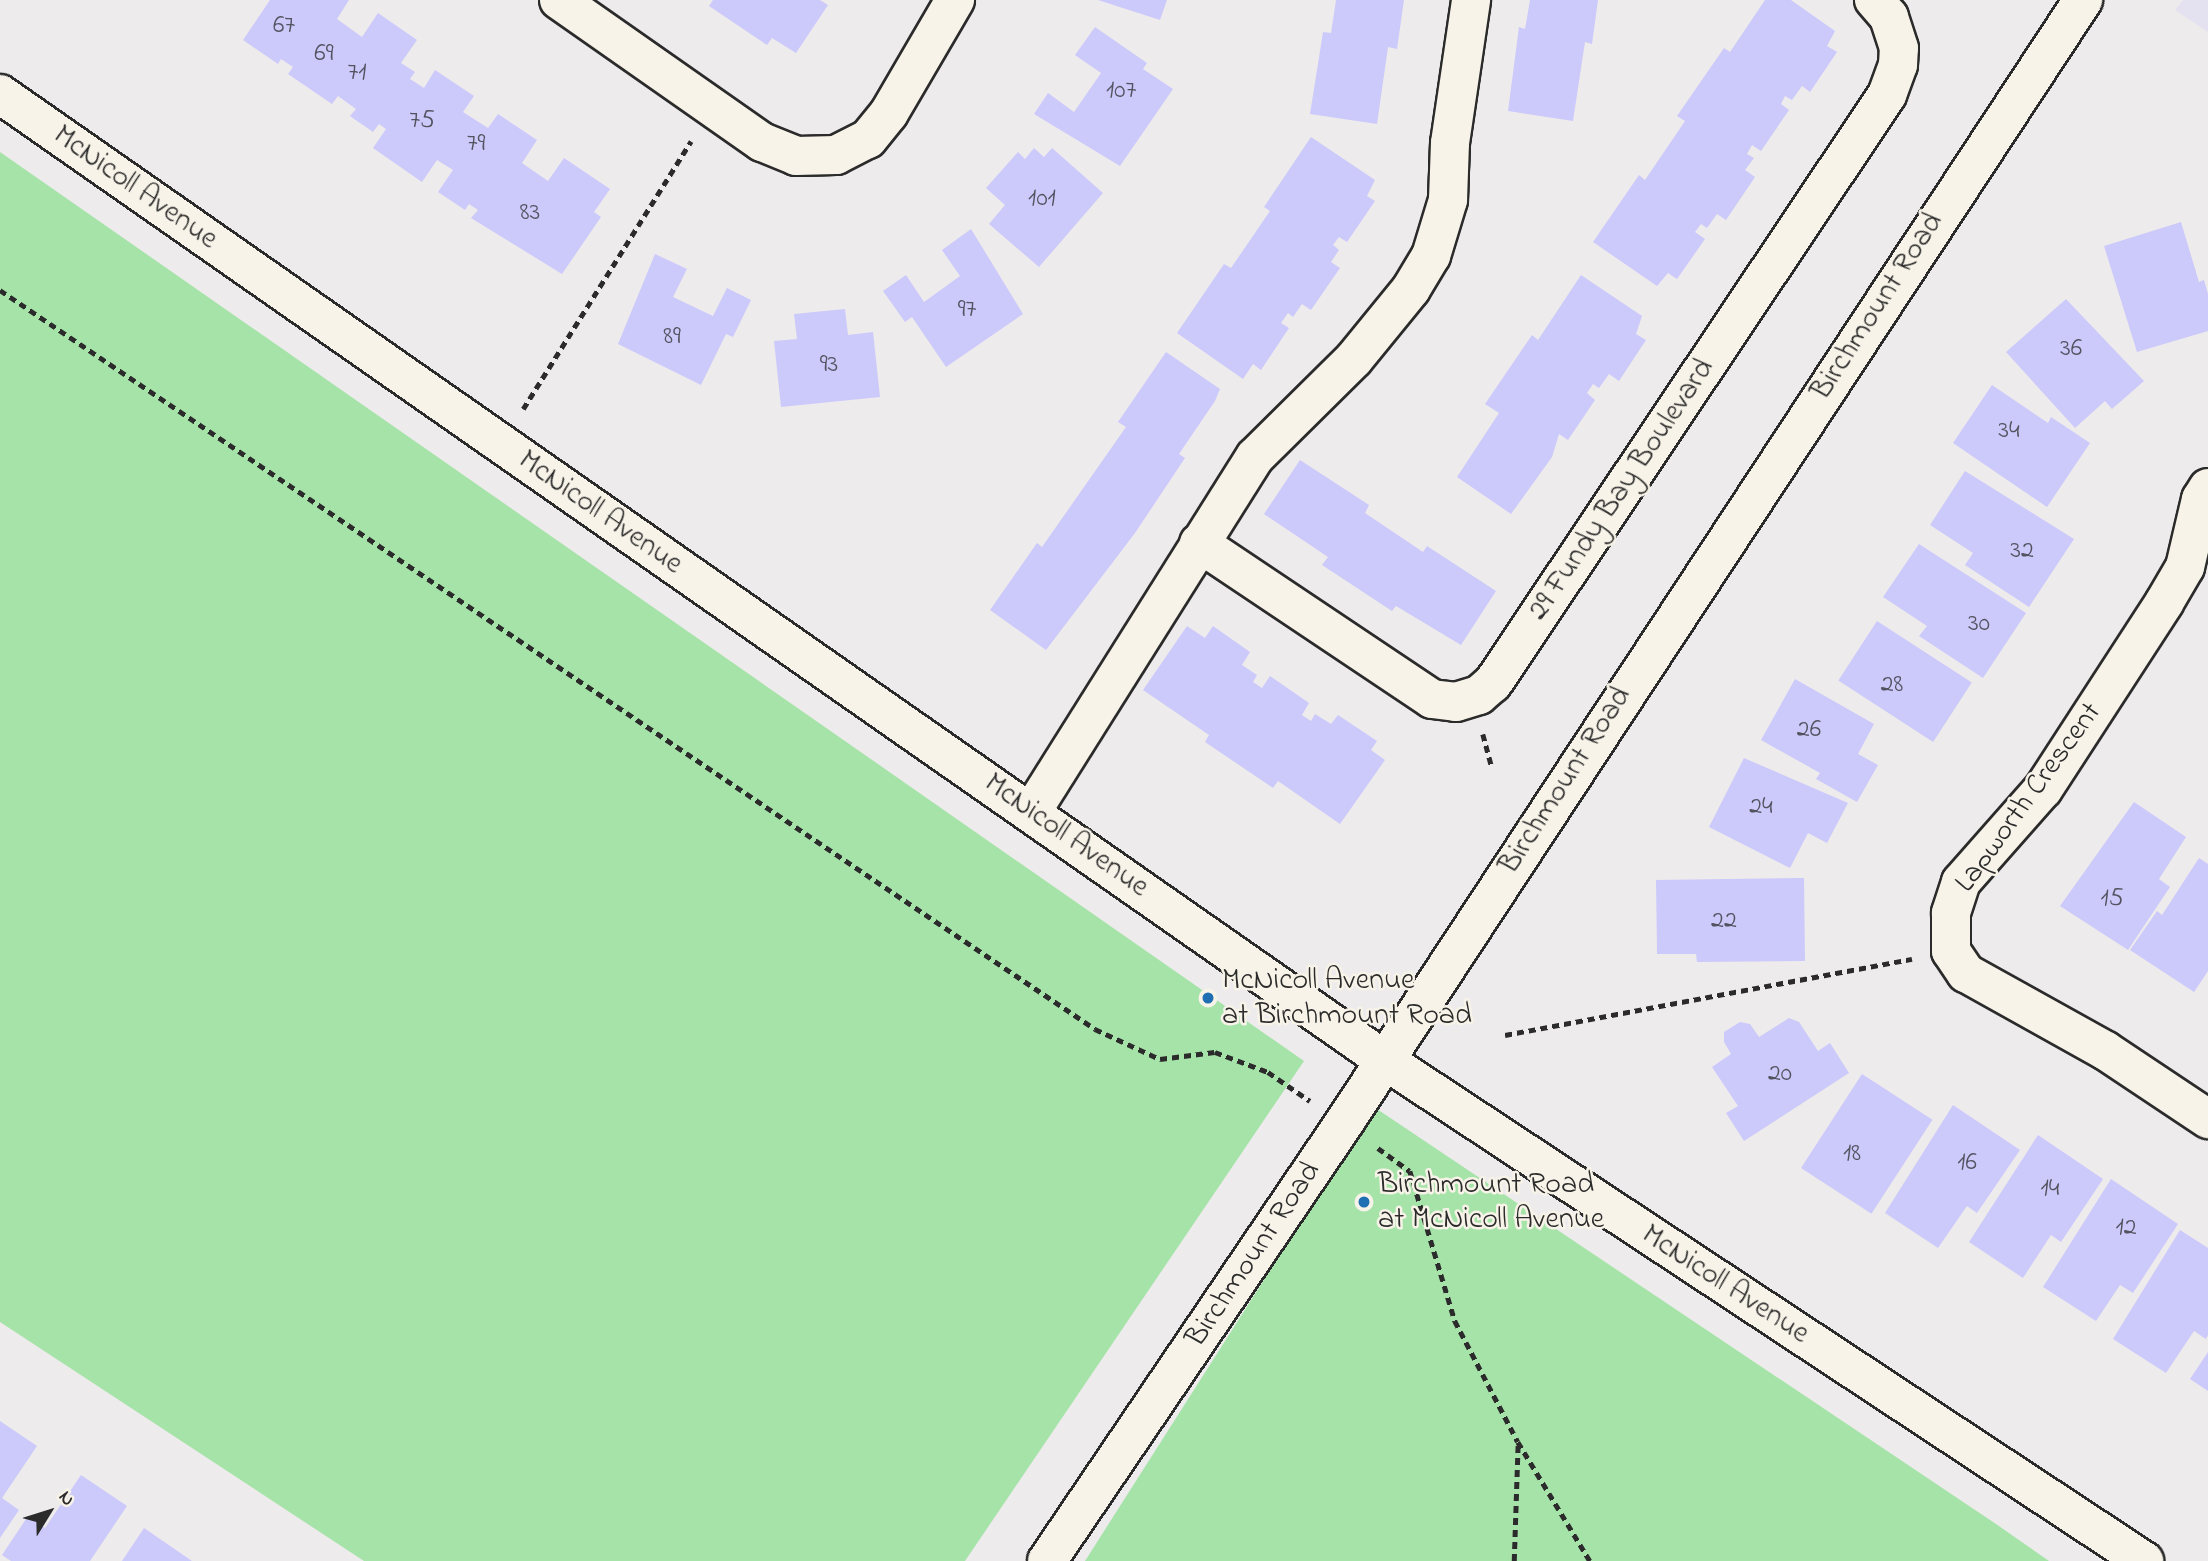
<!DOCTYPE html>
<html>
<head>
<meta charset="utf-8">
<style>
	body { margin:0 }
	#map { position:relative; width:2208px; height:1561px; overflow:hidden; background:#eeebec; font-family:"Indie Flower",sans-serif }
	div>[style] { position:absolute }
	.built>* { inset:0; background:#e4e1f0 }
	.green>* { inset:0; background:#a6e3a9 }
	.building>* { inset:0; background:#ccc9fb; transform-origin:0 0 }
	.path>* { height:4.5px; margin-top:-2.25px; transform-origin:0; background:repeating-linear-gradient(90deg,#2b2b2b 0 7px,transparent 0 12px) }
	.roads { filter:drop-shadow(2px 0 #2b2b2b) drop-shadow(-2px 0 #2b2b2b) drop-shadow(0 2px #2b2b2b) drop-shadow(0 -2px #2b2b2b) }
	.minor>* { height:38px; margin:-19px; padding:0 19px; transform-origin:19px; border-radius:19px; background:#f7f3e8 }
	.major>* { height:38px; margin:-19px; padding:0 19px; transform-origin:19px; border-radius:19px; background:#f7f3e8 }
	.dots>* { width:19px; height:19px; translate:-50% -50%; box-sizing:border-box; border:4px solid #f7f3e8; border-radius:50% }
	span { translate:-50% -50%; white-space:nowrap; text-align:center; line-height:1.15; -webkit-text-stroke:5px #f7f3e8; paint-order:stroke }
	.number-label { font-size:26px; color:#53525f }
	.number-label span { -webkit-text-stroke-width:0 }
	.street-label { font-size:30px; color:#2b2b2b }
	.poi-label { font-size:30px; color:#2b2b2b }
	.left { translate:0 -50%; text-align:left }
	.north { position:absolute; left:14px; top:1477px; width:70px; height:70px; -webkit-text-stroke:5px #f7f3e8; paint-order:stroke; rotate:52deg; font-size:19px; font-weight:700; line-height:28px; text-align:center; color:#2b2b2b }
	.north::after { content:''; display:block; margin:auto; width:24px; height:32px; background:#2b2b2b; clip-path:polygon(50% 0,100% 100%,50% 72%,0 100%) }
</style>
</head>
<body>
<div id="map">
	<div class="built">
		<i style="clip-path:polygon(2183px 0,2208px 0,2208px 32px,2175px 10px)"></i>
	</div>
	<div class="green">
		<i style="clip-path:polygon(0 152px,1304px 1061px,965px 1561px,364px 1561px,0 1322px)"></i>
		<i style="clip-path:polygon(1374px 1107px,1996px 1524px,2049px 1561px,1085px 1561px)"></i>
	</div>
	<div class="building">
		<i style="clip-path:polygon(270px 0,349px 0,337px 19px,362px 37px,378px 13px,417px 40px,401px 63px,415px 72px,410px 79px,424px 88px,435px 70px,474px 96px,463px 112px,488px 128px,498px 114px,537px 140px,522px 163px,548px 181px,564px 158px,610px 189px,594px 212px,601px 217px,562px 274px,471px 218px,478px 210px,469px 204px,465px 210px,438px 192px,453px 170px,437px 160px,422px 182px,373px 148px,386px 129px,379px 124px,373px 132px,350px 116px,356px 109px,338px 96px,332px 104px,288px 74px,293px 67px,281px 59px,278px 64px,243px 40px)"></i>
		<i style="clip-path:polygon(713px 0,820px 0,828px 5px,796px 53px,772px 38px,767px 45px,709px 6px)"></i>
		<i style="clip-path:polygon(1098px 0,1167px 0,1160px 20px)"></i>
		<i style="clip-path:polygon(1336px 0,1404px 0,1397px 49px,1388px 47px,1377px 124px,1310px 114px,1323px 32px,1331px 33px)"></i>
		<i style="clip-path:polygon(1530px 0,1598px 0,1592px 44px,1585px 42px,1573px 121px,1508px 111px,1519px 27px,1525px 29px)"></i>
		<i style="clip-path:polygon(1765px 0,1791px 0,1835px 31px,1827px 46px,1837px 52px,1810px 92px,1802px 86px,1792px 100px,1785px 96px,1781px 104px,1789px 110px,1761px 151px,1752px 145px,1747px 154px,1754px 158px,1745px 170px,1755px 177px,1726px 220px,1717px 214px,1707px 228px,1701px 224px,1695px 232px,1705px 239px,1677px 279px,1668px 273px,1657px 286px,1593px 242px,1639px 175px,1645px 180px,1685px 121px,1677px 116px,1724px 48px,1730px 52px)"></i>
		<i style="clip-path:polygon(1095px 27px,1147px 63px,1143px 69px,1173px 89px,1120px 166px,1034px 114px,1048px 93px,1074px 112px,1101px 73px,1075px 55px)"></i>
		<i style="clip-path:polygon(1311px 137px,1375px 180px,1367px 196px,1375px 201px,1347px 242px,1339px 237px,1333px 245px,1339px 250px,1331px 262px,1340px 268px,1311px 310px,1302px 304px,1293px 317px,1288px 313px,1281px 323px,1289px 328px,1261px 370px,1253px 364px,1243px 379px,1177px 333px,1224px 264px,1231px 268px,1270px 211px,1264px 207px)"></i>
		<i style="clip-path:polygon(1034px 148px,1044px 157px,1052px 148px,1103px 193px,1039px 267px,989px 224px,1005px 205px,986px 188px,1018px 152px,1025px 159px)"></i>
		<i style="clip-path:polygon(2181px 222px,2199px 282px,2204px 280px,2208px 294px,2208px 331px,2137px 352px,2104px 246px)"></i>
		<i style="clip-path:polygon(971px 229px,1023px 314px,946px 367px,912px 317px,905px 322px,883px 291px,906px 275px,924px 302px,960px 276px,942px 250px)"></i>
		<i style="clip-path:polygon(655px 254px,687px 269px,673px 297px,713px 316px,727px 288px,751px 300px,733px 337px,726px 334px,701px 385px,618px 344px)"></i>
		<i style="clip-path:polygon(1581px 275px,1642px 316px,1636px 334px,1646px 340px,1619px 381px,1609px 374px,1599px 388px,1593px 384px,1587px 393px,1595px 400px,1568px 440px,1559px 434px,1552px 457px,1511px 514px,1457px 477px,1499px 413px,1485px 404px,1532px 335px,1538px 340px)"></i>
		<i style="clip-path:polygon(2066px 299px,2144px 381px,2112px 409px,2105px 401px,2075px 428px,2006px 352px)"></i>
		<i style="clip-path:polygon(845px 309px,848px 335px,873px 332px,880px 397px,781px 407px,774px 341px,797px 339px,794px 314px)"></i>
		<i style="clip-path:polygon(1166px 352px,1220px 389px,1215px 401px,1179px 454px,1185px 458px,1135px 533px,1046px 650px,990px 610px,1037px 543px,1042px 547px,1126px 427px,1118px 422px)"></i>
		<i style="clip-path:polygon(1992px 385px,2048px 423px,2051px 417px,2090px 443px,2047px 507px,1953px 443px)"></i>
		<i style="clip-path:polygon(1300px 460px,1369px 505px,1365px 513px,1423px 552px,1427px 546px,1496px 591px,1461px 645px,1396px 606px,1392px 611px,1322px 565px,1328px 557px,1264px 514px)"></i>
		<i style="clip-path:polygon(1965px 471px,2074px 539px,2029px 607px,1965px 565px,1973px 553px,1930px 525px)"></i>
		<i style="clip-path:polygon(1919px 544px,2026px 613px,1983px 678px,1919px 636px,1927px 626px,1883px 597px)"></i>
		<i style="left:1877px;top:621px;width:113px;height:71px;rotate:33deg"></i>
		<i style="clip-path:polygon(1187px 626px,1205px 638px,1213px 626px,1250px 652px,1242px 665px,1257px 675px,1253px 682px,1262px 688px,1270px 676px,1309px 703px,1302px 715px,1311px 721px,1315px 714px,1331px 724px,1338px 715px,1377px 741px,1371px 750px,1385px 760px,1340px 824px,1278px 781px,1273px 788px,1205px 742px,1209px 735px,1143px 690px)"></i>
		<i style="clip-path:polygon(1795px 679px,1874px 724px,1858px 754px,1878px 765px,1857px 802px,1816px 779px,1820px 773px,1761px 740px)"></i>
		<i style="clip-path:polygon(1744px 758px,1848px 803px,1827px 843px,1808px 833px,1790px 868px,1709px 827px)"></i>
		<i style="clip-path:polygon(2134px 802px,2186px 837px,2159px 879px,2170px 887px,2128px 950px,2060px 906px)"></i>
		<i style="clip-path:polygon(2199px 858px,2208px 864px,2208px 971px,2194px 992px,2130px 950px,2157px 911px,2162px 915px)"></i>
		<i style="clip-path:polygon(1804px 878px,1805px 961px,1697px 962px,1696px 954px,1657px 954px,1656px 880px)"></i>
		<i style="clip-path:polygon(1789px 1018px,1799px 1022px,1818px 1051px,1830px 1043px,1849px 1073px,1744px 1141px,1726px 1113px,1738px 1106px,1712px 1067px,1731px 1054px,1724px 1042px,1724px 1032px,1740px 1022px,1750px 1024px,1759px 1037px)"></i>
		<i style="left:1862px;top:1074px;width:84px;height:112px;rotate:33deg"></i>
		<i style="clip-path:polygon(1953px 1105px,2020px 1150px,1977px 1213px,1967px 1206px,1938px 1248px,1885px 1213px)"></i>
		<i style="clip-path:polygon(2038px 1135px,2103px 1179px,2061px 1242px,2051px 1235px,2023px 1278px,1969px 1242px)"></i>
		<i style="clip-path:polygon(2111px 1179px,2178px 1224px,2133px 1293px,2120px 1285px,2096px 1321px,2043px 1287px)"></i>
		<i style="clip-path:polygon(2180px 1230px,2208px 1248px,2208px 1335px,2206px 1339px,2194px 1331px,2166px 1373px,2113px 1339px)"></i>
		<i style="clip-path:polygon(2208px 1352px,2208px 1391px,2190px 1379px)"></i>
		<i style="clip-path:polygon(0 1421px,37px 1446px,2px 1498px,19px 1510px,0 1538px)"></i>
		<i style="clip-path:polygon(81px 1475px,127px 1506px,90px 1561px,11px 1561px,2px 1555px,28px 1516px,45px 1528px)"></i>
		<i style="clip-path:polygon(144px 1528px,192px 1561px,122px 1561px)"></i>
	</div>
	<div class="path">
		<i style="left:0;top:290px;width:1321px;rotate:34.01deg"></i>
		<i style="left:1095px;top:1029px;width:72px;rotate:24.8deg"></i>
		<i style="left:1160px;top:1059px;width:55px;rotate:-7.3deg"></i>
		<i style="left:1215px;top:1052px;width:57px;rotate:20.7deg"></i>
		<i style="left:1268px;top:1072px;width:51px;rotate:34.6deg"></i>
		<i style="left:523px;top:409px;width:316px;rotate:-57.9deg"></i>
		<i style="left:1483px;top:734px;width:34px;rotate:75deg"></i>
		<i style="left:1505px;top:1035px;width:414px;rotate:-10.6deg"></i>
		<i style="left:1378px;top:1148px;width:39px;rotate:36deg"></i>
		<i style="left:1410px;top:1171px;width:157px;rotate:73.3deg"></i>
		<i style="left:1455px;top:1321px;width:136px;rotate:62.5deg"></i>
		<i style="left:1518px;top:1442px;width:139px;rotate:58.8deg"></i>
		<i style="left:1514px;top:1561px;width:118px;rotate:-88.1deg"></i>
	</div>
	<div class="roads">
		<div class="minor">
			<i style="left:559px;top:0;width:248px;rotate:35deg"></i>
			<i style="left:762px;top:142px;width:37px;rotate:22deg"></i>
			<i style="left:796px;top:156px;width:40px;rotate:-1.4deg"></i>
			<i style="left:836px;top:155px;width:36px;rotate:-27deg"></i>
			<i style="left:868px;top:139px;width:33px;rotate:-51deg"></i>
			<i style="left:889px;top:113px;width:131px;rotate:-59.7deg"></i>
			<i style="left:2208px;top:488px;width:13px;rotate:122deg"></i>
			<i style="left:2201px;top:499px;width:70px;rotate:103.2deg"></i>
			<i style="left:2185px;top:567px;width:42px;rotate:120.3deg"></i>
			<i style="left:2164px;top:603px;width:222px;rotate:123deg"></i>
			<i style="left:2043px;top:789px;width:124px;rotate:131.4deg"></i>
			<i style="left:1961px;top:882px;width:33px;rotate:108deg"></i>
			<i style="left:1951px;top:913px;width:38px;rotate:90deg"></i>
			<i style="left:1951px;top:951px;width:27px;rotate:56deg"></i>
			<i style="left:1966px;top:973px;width:160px;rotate:29.1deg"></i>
			<i style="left:2106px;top:1051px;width:123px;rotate:33.7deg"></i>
			<i style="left:1199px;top:543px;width:280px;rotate:33.8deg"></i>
			<i style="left:1432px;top:699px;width:24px;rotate:7deg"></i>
			<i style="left:1456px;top:702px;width:24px;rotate:-17deg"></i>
			<i style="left:1479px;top:695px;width:18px;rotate:-41deg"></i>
			<i style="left:1493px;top:683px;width:708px;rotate:-56.18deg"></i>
			<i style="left:1887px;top:95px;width:32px;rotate:-70deg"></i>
			<i style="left:1898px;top:65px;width:17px;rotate:-87deg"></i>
			<i style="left:1899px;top:48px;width:33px;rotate:-108deg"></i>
			<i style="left:1889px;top:17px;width:23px;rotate:-131deg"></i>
			<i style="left:1032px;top:811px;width:418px;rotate:-57.8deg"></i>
			<i style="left:1255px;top:457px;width:139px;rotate:-44.7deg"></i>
			<i style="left:1354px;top:359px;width:90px;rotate:-50.8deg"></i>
			<i style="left:1411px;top:289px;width:39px;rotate:-59deg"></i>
			<i style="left:1431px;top:256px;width:59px;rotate:-73.1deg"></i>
			<i style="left:1448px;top:200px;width:57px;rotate:-88deg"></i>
			<i style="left:1450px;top:143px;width:145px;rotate:-81.6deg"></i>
		</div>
		<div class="major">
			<i style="left:0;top:94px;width:1686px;rotate:34.91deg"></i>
			<i style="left:1383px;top:1059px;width:912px;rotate:33.41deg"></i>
			<i style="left:1047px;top:1561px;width:533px;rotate:-55.86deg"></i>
			<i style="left:1346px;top:1120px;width:1341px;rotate:-56.65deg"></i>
		</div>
	</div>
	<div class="dots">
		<i style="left:1208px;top:998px;background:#1f6fb2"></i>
		<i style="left:1364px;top:1202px;background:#1f6fb2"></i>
	</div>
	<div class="number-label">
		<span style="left:284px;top:27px">67</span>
		<span style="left:324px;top:55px">69</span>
		<span style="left:357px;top:74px">71</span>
		<span style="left:1121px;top:92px">107</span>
		<span style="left:422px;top:122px">75</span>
		<span style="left:476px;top:145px">79</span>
		<span style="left:1042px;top:200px">101</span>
		<span style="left:530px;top:214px">83</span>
		<span style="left:967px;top:311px">97</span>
		<span style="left:672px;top:338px">89</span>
		<span style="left:2071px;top:350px">36</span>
		<span style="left:829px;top:366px">93</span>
		<span style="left:2009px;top:432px">34</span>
		<span style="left:2022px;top:552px">32</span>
		<span style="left:1979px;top:625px">30</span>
		<span style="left:1892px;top:686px">28</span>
		<span style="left:1809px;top:731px">26</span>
		<span style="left:1761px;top:808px">24</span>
		<span style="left:2112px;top:900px">15</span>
		<span style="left:1724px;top:922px">22</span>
		<span style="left:1780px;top:1075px">20</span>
		<span style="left:1852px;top:1155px">18</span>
		<span style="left:1967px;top:1164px">16</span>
		<span style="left:2050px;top:1190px">14</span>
		<span style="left:2126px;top:1229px">12</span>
	</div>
	<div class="street-label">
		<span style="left:135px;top:188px;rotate:35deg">McNicoll Avenue</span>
		<span style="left:1878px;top:307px;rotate:-57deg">Birchmount Road</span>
		<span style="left:1622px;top:490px;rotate:-56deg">29 Fundy Bay Boulevard</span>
		<span style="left:600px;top:513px;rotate:35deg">McNicoll Avenue</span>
		<span style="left:1566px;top:781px;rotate:-57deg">Birchmount Road</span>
		<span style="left:2029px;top:798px;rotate:-54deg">Lapworth Crescent</span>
		<span style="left:1066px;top:836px;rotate:35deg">McNicoll Avenue</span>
		<span style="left:1254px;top:1255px;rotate:-56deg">Birchmount Road</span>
		<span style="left:1725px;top:1285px;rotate:33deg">McNicoll Avenue</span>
	</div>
	<div class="poi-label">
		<span class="left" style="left:1222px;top:998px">McNicoll Avenue<br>at Birchmount Road</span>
		<span class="left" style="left:1378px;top:1202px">Birchmount Road<br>at McNicoll Avenue</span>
	</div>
	<div class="north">N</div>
</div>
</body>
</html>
